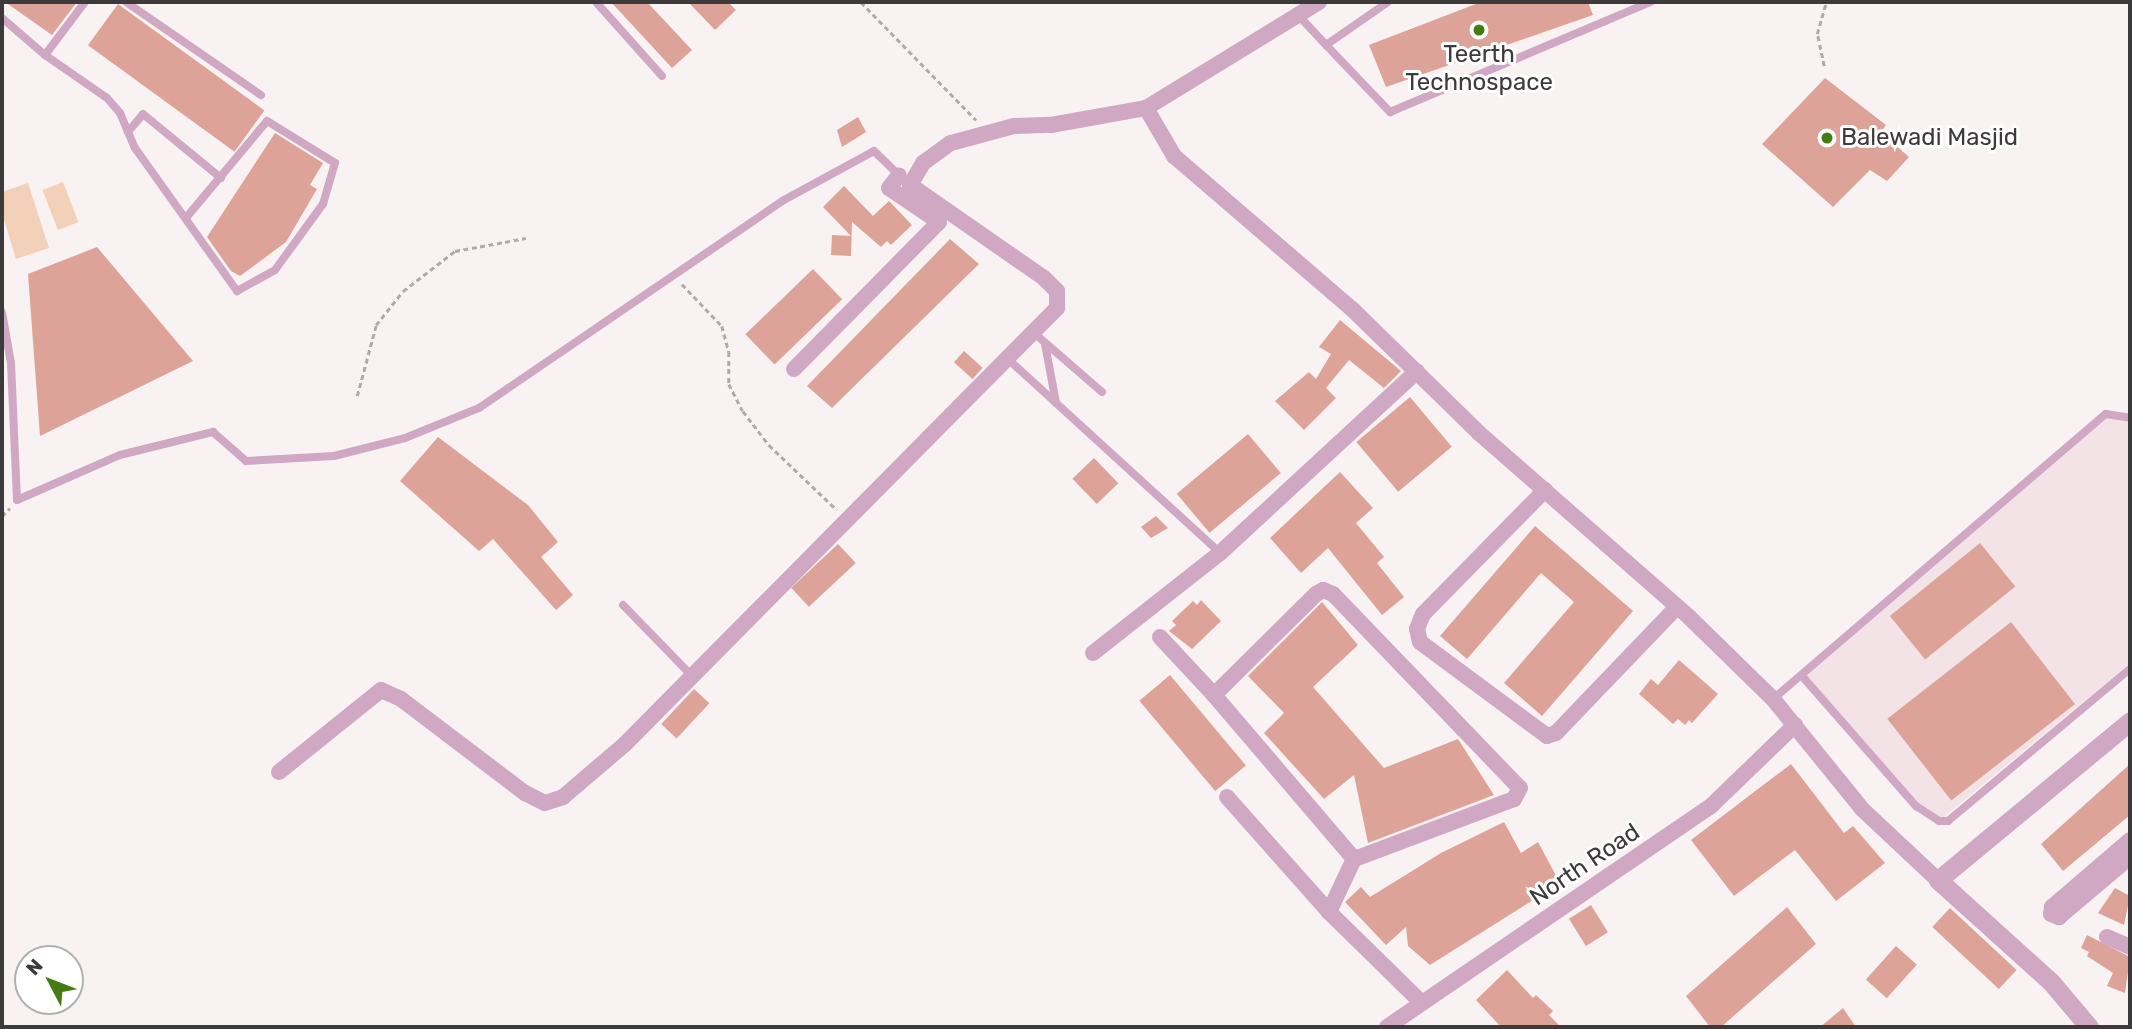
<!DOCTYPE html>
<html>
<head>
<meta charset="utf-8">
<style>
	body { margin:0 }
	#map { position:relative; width:2132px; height:1029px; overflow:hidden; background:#f9f2f3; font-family:Rubik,sans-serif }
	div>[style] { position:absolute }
	.built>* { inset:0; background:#f3e3e6 }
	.green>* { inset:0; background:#f3d1b9; transform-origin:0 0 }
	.building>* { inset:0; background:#dea398; transform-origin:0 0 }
	.path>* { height:2.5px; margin-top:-1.25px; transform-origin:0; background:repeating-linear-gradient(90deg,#b0aaab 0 5px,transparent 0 8.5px) }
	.service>* { height:8px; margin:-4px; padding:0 4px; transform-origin:4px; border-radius:4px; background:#d0a8c3 }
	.minor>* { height:16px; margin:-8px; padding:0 8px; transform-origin:8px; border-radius:8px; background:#d0a8c3 }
	.tertiary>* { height:19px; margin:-9.5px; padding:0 9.5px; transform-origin:9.5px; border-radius:9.5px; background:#d0a8c3 }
	.dots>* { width:19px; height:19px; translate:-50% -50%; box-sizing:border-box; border:4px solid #fff; border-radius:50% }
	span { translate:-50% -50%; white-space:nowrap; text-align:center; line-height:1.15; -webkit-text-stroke:6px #fff; paint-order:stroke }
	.poi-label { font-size:24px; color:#3d3a3b }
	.left { translate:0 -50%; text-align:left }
	.street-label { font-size:24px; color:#3d3a3b }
	.frame { position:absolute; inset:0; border:4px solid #3d3a3b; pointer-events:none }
	.north { position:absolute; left:14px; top:945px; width:70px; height:70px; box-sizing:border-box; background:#fff; border:2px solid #b1b0b1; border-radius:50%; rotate:312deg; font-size:19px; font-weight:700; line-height:28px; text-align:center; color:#3d3a3b }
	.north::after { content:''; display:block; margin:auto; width:24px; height:32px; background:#447c13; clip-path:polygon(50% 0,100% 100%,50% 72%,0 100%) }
</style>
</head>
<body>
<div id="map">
	<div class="built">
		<i style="clip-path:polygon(2112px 413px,2130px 419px,2130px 663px,1939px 821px,1916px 806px,1802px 676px)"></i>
	</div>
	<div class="green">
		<i style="left:63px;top:182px;width:43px;height:22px;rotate:69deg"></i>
		<i style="clip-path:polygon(28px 183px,49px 248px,16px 259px,2px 213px,2px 192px)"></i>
	</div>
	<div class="building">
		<i style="clip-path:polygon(5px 2px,77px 2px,52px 35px)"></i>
		<i style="clip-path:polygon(611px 2px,647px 2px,692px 50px,672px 68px)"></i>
		<i style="clip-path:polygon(688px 2px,728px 2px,736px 10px,715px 30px)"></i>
		<i style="clip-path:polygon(1481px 2px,1588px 2px,1593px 15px,1386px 87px,1369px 45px)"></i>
		<i style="left:118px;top:4px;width:181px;height:51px;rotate:36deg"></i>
		<i style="clip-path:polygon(1825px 78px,1886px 125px,1881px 132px,1909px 157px,1887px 181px,1870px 170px,1833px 207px,1762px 144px)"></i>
		<i style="clip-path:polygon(858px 117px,866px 132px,842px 147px,837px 130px)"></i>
		<i style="clip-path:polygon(275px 133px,323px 163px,310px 185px,317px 189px,286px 242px,240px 276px,231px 271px,207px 237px)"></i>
		<i style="clip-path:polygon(844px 186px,873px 216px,889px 201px,912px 225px,891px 245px,887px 241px,881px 247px,852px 222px,851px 256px,831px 255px,832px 235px,851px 236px,823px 207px)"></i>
		<i style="clip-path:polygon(950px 239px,979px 264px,832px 408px,807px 386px)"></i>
		<i style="clip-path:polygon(97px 247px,193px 361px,40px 436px,28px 274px)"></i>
		<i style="left:813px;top:269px;width:42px;height:94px;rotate:46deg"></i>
		<i style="clip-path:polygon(1340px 320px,1401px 371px,1384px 388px,1349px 360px,1326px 388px,1336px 398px,1304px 430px,1275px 401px,1309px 372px,1316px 379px,1331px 354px,1319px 347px)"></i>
		<i style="left:964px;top:351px;width:25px;height:15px;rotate:42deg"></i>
		<i style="left:1410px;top:397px;width:65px;height:70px;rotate:50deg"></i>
		<i style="left:1248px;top:434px;width:51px;height:93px;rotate:50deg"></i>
		<i style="clip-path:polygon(438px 437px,528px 505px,558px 542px,541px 557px,573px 595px,556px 610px,493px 539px,479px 551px,400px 481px)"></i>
		<i style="left:1094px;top:458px;width:35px;height:30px;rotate:46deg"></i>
		<i style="clip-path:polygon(1340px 472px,1373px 508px,1356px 523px,1384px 557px,1377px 563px,1404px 597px,1382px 615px,1328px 548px,1301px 573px,1270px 538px)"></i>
		<i style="clip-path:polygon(1156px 516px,1168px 528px,1151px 538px,1141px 527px)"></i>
		<i style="clip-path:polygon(1535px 526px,1633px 611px,1542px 716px,1504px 683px,1574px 602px,1541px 573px,1467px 659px,1440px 636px)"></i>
		<i style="left:1980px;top:543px;width:56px;height:116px;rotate:51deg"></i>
		<i style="left:838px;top:544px;width:26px;height:64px;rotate:47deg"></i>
		<i style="clip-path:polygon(1201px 600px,1221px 621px,1192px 649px,1169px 631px,1176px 625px,1172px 621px,1193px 601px,1197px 605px)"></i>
		<i style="clip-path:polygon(1322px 602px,1358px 645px,1313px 687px,1384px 768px,1458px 739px,1494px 795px,1368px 843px,1354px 775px,1324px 799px,1264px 733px,1284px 713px,1248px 676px)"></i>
		<i style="left:2011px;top:622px;width:104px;height:157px;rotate:52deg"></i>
		<i style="clip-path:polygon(1679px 660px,1718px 694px,1692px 723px,1689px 720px,1685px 725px,1678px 719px,1673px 724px,1639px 694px,1651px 679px,1658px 685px)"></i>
		<i style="left:1170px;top:675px;width:118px;height:40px;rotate:50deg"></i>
		<i style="left:694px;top:689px;width:21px;height:48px;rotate:43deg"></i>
		<i style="clip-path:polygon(1791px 764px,1844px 833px,1853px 826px,1885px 863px,1836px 901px,1795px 850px,1734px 896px,1691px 840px)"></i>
		<i style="clip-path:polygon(2130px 764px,2130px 815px,2063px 871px,2041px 844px)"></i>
		<i style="clip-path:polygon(1504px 822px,1521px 853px,1538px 842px,1560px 883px,1430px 965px,1408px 946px,1406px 927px,1386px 945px,1345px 902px,1361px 887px,1370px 897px,1441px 853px)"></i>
		<i style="clip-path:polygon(2115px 888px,2130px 896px,2124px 925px,2098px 913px)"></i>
		<i style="left:1591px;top:905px;width:32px;height:26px;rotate:58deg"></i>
		<i style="clip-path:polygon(1787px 907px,1816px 944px,1721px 1027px,1710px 1027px,1686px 996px)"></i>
		<i style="left:1950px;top:908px;width:91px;height:26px;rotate:43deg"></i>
		<i style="clip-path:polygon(2087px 935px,2130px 957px,2125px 993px,2107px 986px,2113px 973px,2087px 956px,2089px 952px,2081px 948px)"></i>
		<i style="left:1896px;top:946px;width:28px;height:45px;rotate:42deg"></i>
		<i style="clip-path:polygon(1507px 970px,1533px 998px,1536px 995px,1553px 1011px,1549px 1015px,1561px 1027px,1501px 1027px,1476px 1000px)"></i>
		<i style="clip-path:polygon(1843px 1008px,1856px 1027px,1820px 1027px)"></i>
	</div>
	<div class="path">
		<i style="left:861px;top:2px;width:165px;rotate:45.7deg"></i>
		<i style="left:1824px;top:66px;width:33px;rotate:-102deg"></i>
		<i style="left:1817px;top:34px;width:33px;rotate:-74deg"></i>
		<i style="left:682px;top:284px;width:58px;rotate:46.4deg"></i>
		<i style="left:722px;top:326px;width:27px;rotate:75deg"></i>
		<i style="left:729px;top:352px;width:32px;rotate:90deg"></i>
		<i style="left:729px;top:384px;width:30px;rotate:63deg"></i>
		<i style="left:743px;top:411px;width:43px;rotate:52.6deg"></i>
		<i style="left:769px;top:445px;width:94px;rotate:43.7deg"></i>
		<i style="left:357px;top:396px;width:73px;rotate:-75deg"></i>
		<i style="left:376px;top:325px;width:43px;rotate:-51.5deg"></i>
		<i style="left:403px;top:291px;width:66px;rotate:-37.6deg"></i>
		<i style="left:455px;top:251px;width:72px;rotate:-10.4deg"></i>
		<i style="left:2px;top:516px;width:11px;rotate:-45deg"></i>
	</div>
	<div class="service">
		<i style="left:126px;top:2px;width:164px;rotate:34.6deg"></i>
		<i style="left:596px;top:2px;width:99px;rotate:48.3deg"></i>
		<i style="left:1299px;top:16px;width:40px;rotate:47deg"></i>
		<i style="left:1326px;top:45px;width:75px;rotate:-34.7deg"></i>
		<i style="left:2px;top:18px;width:57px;rotate:40.7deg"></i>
		<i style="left:45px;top:55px;width:75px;rotate:34.7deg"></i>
		<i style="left:107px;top:98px;width:20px;rotate:49deg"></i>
		<i style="left:120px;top:113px;width:38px;rotate:67deg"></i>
		<i style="left:135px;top:148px;width:176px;rotate:54.5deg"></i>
		<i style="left:237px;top:291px;width:43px;rotate:-28.9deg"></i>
		<i style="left:275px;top:270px;width:82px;rotate:-54deg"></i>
		<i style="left:323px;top:204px;width:43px;rotate:-73.7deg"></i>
		<i style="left:335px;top:163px;width:80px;rotate:-148.3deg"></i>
		<i style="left:267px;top:121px;width:126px;rotate:129.9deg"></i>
		<i style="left:1326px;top:45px;width:93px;rotate:46.3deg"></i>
		<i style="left:1390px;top:112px;width:283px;rotate:-22.9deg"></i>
		<i style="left:45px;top:55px;width:66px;rotate:-53deg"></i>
		<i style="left:128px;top:132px;width:23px;rotate:-50deg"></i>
		<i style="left:143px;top:114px;width:101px;rotate:39.4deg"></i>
		<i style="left:2px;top:312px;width:52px;rotate:80deg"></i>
		<i style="left:11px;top:363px;width:137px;rotate:87.5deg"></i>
		<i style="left:17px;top:500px;width:112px;rotate:-23.6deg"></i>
		<i style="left:120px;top:455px;width:96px;rotate:-13.9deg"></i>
		<i style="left:213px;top:432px;width:44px;rotate:41.3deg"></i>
		<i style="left:246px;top:461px;width:88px;rotate:-3.3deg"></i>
		<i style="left:334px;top:456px;width:73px;rotate:-14.2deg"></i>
		<i style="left:405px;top:438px;width:80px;rotate:-22.1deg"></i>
		<i style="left:479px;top:408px;width:369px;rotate:-34.3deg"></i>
		<i style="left:784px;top:200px;width:102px;rotate:-28.6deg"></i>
		<i style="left:874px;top:151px;width:36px;rotate:44deg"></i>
		<i style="left:1034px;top:333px;width:90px;rotate:40.9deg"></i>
		<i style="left:1045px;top:344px;width:60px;rotate:79.4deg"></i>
		<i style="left:1009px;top:360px;width:286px;rotate:42.4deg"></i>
		<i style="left:623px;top:605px;width:99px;rotate:45.8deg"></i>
		<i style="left:1802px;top:676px;width:173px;rotate:48.8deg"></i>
		<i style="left:1916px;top:806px;width:27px;rotate:33deg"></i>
		<i style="left:1939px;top:821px;width:9px"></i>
		<i style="left:1948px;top:821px;width:237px;rotate:-39.9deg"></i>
		<i style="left:1773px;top:699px;width:438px;rotate:-40.6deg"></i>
		<i style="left:2106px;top:414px;width:24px;rotate:9deg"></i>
	</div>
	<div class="minor">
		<i style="left:1146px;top:108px;width:56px;rotate:59.7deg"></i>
		<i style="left:1174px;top:156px;width:235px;rotate:40.7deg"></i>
		<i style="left:1352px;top:309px;width:177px;rotate:44.3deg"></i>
		<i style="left:1479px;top:433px;width:279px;rotate:41.2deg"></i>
		<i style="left:1689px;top:617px;width:117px;rotate:44.3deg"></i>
		<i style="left:1773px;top:699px;width:141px;rotate:51deg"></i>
		<i style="left:1862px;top:809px;width:104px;rotate:43.1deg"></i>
		<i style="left:794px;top:369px;width:206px;rotate:-45.4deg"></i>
		<i style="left:939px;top:222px;width:60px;rotate:-145.8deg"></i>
		<i style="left:889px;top:188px;width:16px;rotate:-52deg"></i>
		<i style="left:1545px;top:490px;width:174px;rotate:134.5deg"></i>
		<i style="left:1423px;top:614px;width:16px;rotate:112deg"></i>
		<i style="left:1417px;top:629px;width:13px;rotate:77deg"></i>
		<i style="left:1420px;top:642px;width:158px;rotate:36.5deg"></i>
		<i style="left:1547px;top:736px;width:9px;rotate:-18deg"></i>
		<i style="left:1556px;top:733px;width:175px;rotate:-46.2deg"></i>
		<i style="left:1160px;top:637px;width:79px;rotate:47deg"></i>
		<i style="left:1214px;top:695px;width:144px;rotate:-44.7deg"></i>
		<i style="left:1316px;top:594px;width:8px;rotate:-30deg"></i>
		<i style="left:1323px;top:590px;width:11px;rotate:22deg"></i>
		<i style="left:1333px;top:594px;width:269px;rotate:46.1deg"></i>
		<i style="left:1520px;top:788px;width:13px;rotate:119deg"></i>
		<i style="left:1514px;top:799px;width:171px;rotate:159.4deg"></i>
		<i style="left:1093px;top:653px;width:162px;rotate:-38.2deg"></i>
		<i style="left:1220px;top:553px;width:268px;rotate:-42.7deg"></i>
		<i style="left:1214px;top:695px;width:216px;rotate:49.5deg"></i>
		<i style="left:1354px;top:859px;width:59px;rotate:115.3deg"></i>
		<i style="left:1329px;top:912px;width:130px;rotate:44.4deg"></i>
		<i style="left:279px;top:772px;width:131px;rotate:-38.8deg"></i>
		<i style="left:381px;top:690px;width:22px;rotate:24deg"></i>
		<i style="left:401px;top:699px;width:156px;rotate:37.2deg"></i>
		<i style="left:525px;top:793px;width:22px;rotate:27deg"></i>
		<i style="left:545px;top:803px;width:19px;rotate:-18deg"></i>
		<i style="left:563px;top:797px;width:82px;rotate:-40.5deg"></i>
		<i style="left:625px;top:744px;width:614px;rotate:-45.26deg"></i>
		<i style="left:1057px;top:308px;width:17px;rotate:-90deg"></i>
		<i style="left:1057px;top:291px;width:18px;rotate:-135deg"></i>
		<i style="left:1044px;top:278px;width:163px;rotate:-145.2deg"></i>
		<i style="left:910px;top:185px;width:26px;rotate:-59deg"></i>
		<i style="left:923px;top:163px;width:34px;rotate:-36deg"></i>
		<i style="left:951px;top:143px;width:65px;rotate:-15.1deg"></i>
		<i style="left:1014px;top:126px;width:37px;rotate:-2deg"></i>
		<i style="left:1051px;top:125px;width:97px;rotate:-10.1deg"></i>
		<i style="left:1146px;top:108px;width:203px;rotate:-31.5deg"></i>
		<i style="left:1227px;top:797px;width:154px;rotate:48.4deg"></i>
		<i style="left:2130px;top:840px;width:103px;rotate:139.3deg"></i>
		<i style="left:2052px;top:907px;width:7px;rotate:98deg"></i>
		<i style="left:2051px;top:914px;width:9px;rotate:21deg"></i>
		<i style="left:2059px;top:917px;width:93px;rotate:-40.2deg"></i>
		<i style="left:2107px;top:937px;width:25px;rotate:23deg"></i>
		<i style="left:1387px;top:1027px;width:392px;rotate:-34.3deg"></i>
		<i style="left:1711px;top:806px;width:117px;rotate:-44deg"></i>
	</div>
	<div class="tertiary">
		<i style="left:2089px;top:1027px;width:59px;rotate:-130.2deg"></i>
		<i style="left:2051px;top:982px;width:152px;rotate:-137.9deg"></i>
		<i style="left:1938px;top:880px;width:249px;rotate:-39.6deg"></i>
	</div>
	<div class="dots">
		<i style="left:1479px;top:30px;background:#447c13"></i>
		<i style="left:1827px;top:138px;background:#447c13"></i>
	</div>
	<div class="poi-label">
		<span style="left:1479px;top:69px">Teerth<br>Technospace</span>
		<span class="left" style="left:1841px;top:138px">Balewadi Masjid</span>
	</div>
	<div class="street-label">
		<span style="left:1585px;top:865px;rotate:-34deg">North Road</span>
	</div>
	<div class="frame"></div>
	<div class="north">N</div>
</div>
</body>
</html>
